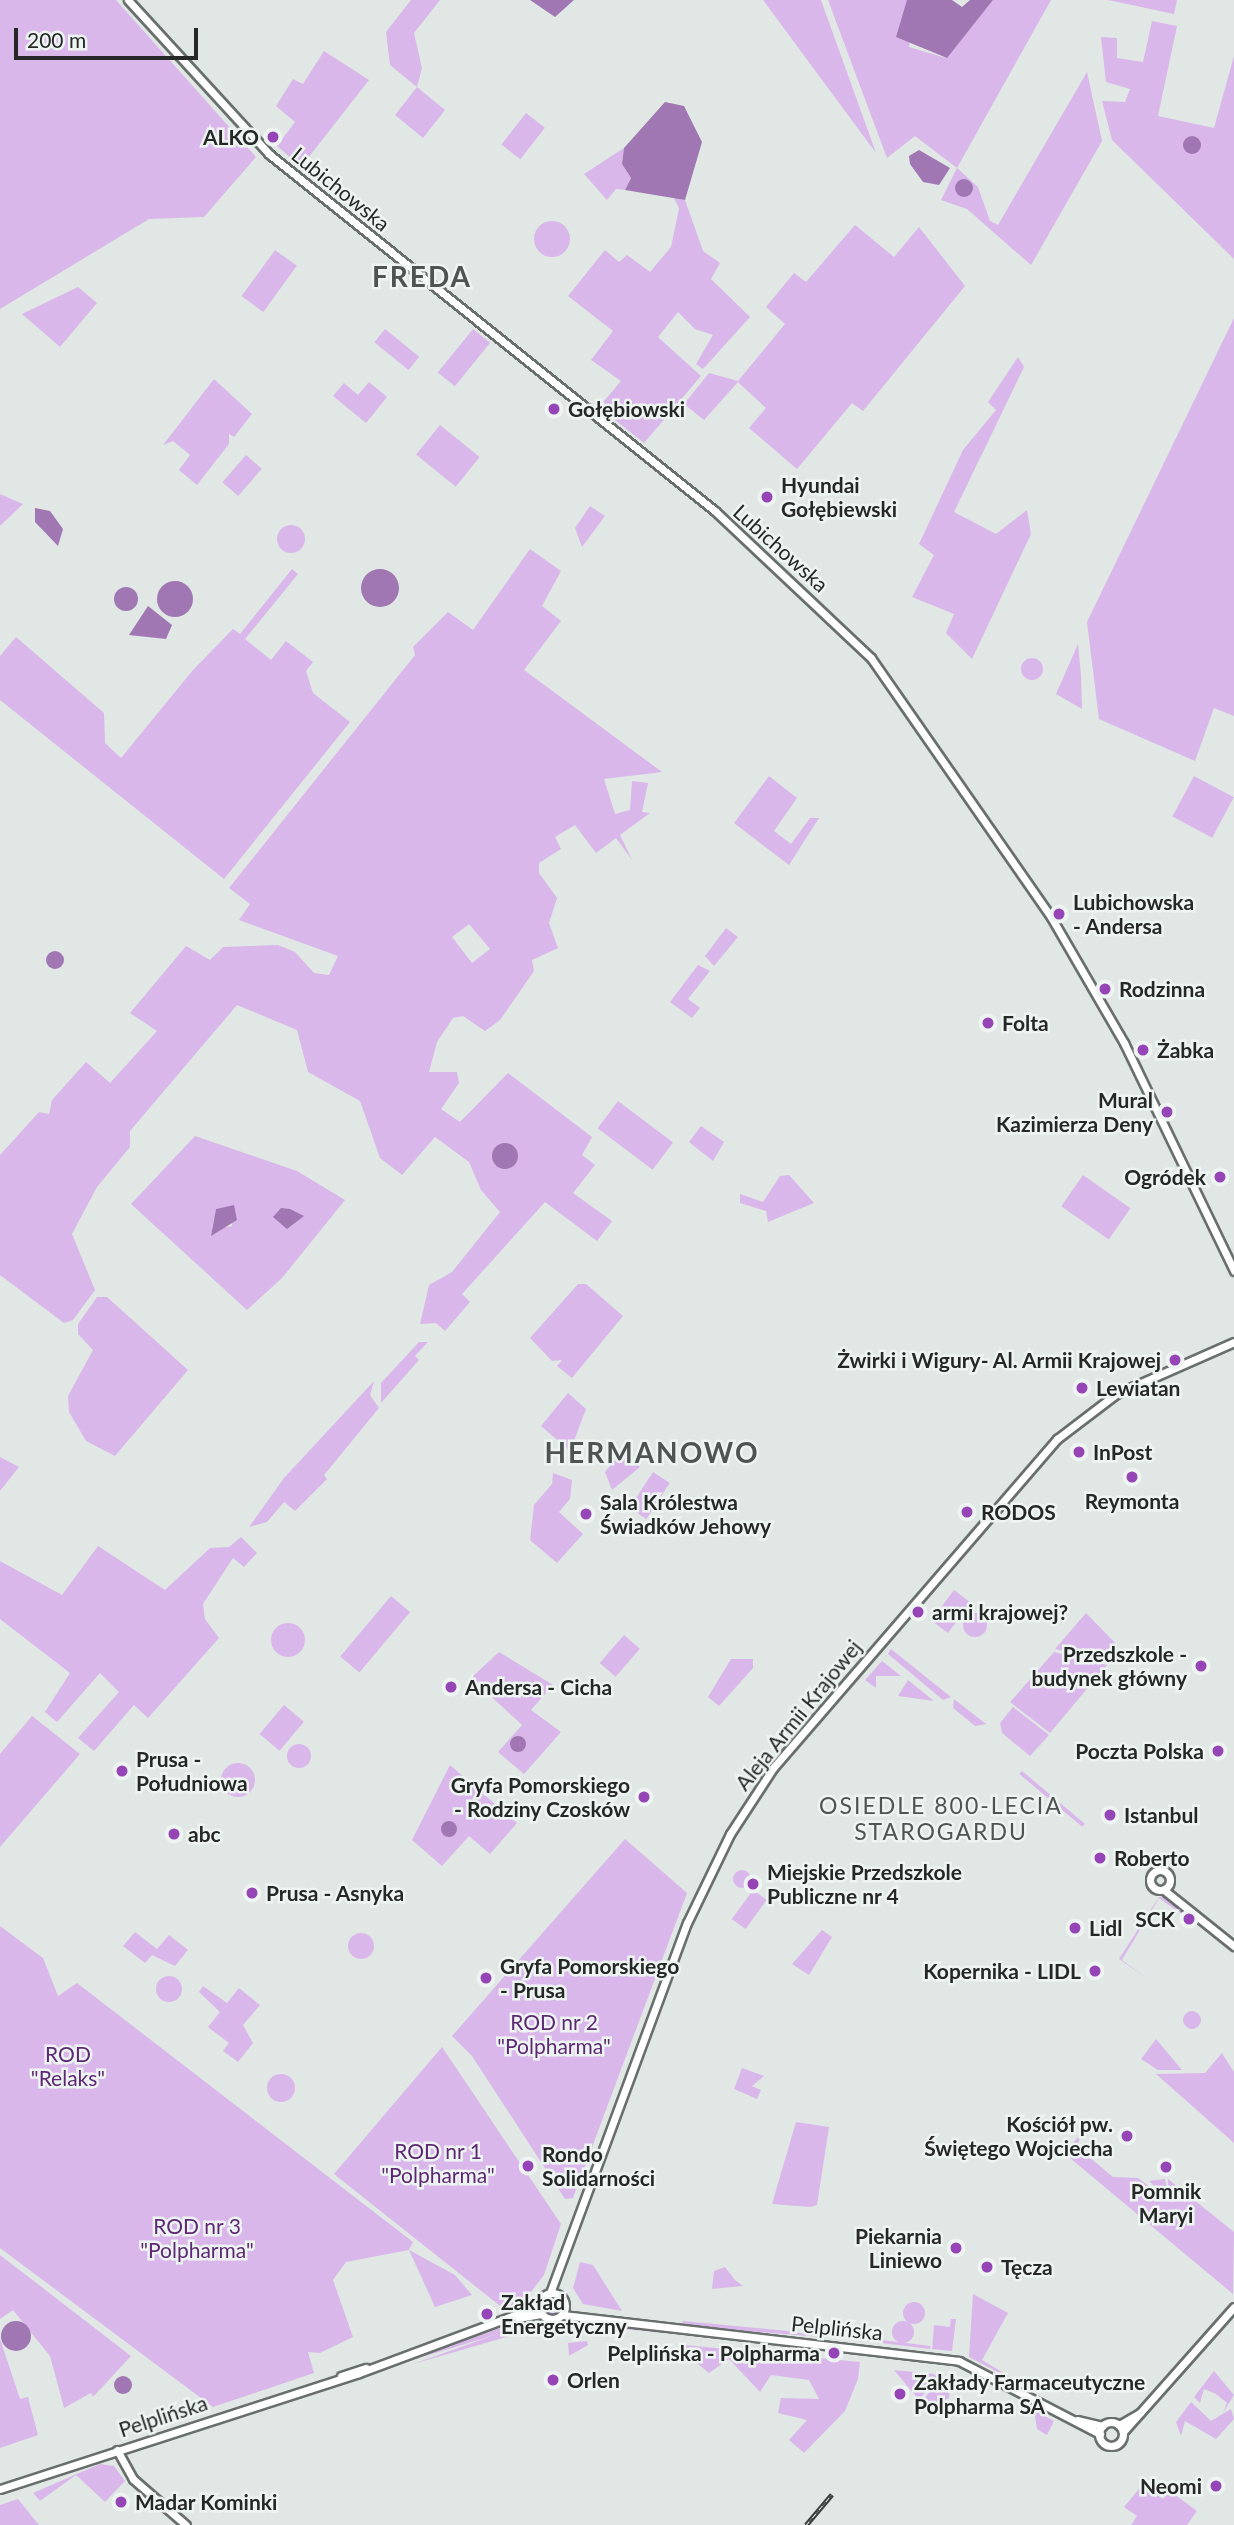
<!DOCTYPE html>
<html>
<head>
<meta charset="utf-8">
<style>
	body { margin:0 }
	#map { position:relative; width:1234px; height:2525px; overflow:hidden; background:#e0e7e4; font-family:Lato,sans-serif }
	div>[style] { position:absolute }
	.green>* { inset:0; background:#dab7ea; transform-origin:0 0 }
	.round { border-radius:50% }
	.water>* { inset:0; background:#a076b3 }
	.roads { filter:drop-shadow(2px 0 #686f6c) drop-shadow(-2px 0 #686f6c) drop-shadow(0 2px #686f6c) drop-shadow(0 -2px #686f6c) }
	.secondary>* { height:7px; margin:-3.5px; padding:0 3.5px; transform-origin:3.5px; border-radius:3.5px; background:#fff }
	.secondary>.ring { margin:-3.5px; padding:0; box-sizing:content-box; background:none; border:7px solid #fff; border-radius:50% }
	.rail>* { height:4.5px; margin-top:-2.25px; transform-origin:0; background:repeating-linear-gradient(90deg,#edf4f1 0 5px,#3a3e3c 0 10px); box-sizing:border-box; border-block:2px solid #3a3e3c }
	.dots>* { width:19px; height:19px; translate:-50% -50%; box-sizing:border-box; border:4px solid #edf4f1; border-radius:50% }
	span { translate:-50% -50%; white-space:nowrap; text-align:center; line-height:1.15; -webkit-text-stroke:5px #edf4f1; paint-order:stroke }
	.poi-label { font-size:21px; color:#252827; font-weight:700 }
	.right { translate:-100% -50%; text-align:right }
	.left { translate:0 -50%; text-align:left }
	.street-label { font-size:21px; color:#252827 }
	.park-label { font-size:21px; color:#5e2874 }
	.neighbourhood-label { font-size:23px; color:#4e5451; letter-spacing:2px }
	.district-label { font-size:28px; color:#4e5451; font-weight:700; letter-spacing:2px }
	.scale { position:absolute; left:14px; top:28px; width:184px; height:32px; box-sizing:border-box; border:4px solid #252827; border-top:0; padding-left:9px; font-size:21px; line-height:24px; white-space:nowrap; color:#252827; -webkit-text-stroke:5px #edf4f1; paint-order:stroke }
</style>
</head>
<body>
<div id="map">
	<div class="green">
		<i style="clip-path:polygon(0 0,116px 0,256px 157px,204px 217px,149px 219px,0 309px)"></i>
		<i style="clip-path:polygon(411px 0,440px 0,414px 33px,422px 68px,417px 87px,445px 110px,423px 138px,395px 115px,417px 87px,390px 65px,386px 32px)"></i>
		<i style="clip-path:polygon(763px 0,821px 0,876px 153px)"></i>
		<i style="clip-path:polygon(828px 0,916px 0,909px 47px,946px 58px,993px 0,1051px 0,957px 168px,978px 187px,990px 221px,998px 225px,1087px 72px,1102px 141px,1031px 265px,967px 209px,941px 200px,957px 168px,915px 136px,887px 158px)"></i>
		<i style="clip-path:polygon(1108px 0,1177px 0,1174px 14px)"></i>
		<i style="clip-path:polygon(1152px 21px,1177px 26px,1158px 116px,1214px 128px,1234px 56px,1234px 259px,1112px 140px,1102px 101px,1125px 102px,1130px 89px,1106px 82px,1101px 37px,1117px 38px,1117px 58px,1143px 62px)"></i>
		<i style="clip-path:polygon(324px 51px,369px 80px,301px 167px,277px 146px,295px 122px,276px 106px,293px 79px,303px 84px)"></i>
		<i style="left:526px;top:113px;width:24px;height:40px;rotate:38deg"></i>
		<i style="clip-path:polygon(624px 148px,622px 164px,631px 178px,625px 190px,616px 189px,607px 200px,584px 174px)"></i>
		<i style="clip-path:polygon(674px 198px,685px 200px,703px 251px,720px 263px,711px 279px,750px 317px,703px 369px,696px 364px,713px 335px,695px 329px,678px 312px,658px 337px,701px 376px,644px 443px,599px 407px,621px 381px,591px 360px,613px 331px,568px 296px,605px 250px,619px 262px,627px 255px,650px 272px,671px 247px,679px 208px)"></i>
		<i class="round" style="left:534px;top:221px;width:36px;height:36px"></i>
		<i style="clip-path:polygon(855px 225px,894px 257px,919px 227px,965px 286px,863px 411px,852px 403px,797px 469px,749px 428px,766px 408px,738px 382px,704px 420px,684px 404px,709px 373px,738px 381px,785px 324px,766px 307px,794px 273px,806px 282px)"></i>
		<i style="left:275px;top:250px;width:27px;height:57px;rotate:36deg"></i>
		<i style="clip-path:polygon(78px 287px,97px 303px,60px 347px,22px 314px)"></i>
		<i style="clip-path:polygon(1234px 318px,1234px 716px,1214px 708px,1195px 761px,1099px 719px,1087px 622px)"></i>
		<i style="left:385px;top:329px;width:44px;height:17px;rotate:39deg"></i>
		<i style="left:473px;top:329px;width:22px;height:56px;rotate:39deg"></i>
		<i style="clip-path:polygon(1018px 357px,1024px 367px,954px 512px,996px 534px,1027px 510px,1031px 534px,972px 659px,946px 633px,954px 614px,912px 597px,934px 555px,919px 544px,963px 450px,996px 410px,988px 402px)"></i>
		<i style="clip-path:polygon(214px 379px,252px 414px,234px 437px,229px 434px,229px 444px,197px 485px,179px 470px,190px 455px,173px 441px,163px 445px)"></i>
		<i style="clip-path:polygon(369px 382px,387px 397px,366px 423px,333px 396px,344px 383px,358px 395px)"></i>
		<i style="left:440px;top:425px;width:51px;height:38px;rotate:39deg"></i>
		<i style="left:246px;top:455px;width:21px;height:36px;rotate:41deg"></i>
		<i style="clip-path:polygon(0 494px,23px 504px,0 526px)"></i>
		<i style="clip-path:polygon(590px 506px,605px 516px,582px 547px,575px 528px)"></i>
		<i class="round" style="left:277px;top:525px;width:28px;height:28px"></i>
		<i style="clip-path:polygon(evenodd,530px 549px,561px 571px,542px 606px,561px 621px,524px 670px,662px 772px,604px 779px,615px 814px,630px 810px,632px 781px,648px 783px,642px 812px,650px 813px,620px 835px,632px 860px,616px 838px,596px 853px,575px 825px,555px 837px,561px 849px,539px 863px,539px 873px,557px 898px,549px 923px,558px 948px,532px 960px,534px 971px,500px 1020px,485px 1031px,463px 1016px,453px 1018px,437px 1042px,429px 1072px,457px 1072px,459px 1083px,441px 1109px,460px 1122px,508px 1073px,592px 1137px,582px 1155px,595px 1165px,573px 1193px,612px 1221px,597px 1241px,545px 1202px,462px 1294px,470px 1302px,445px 1331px,436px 1323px,420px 1324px,429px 1285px,452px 1272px,500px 1212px,481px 1190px,469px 1162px,435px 1137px,402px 1175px,380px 1158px,360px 1101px,308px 1072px,297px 1030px,237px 1005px,130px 1131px,130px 1147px,97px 1187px,72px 1234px,95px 1290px,73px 1320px,64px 1323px,0 1275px,0 1155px,39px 1112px,49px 1114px,52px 1100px,86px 1062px,110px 1083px,157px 1031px,130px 1013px,186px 946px,210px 960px,223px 947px,278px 945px,295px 952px,314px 973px,329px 975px,338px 956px,239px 920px,250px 904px,229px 888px,415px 655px,413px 647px,448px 612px,473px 630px,530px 549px,469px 924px,490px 949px,472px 963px,452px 937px,469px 924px)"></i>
		<i style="clip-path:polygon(292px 569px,298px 574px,245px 639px,271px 660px,286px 641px,313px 662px,306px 671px,313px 693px,350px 722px,224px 879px,0 700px,0 656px,16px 637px,104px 713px,105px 743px,121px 758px,193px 670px,233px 629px,240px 634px)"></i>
		<i style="clip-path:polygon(1078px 644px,1081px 675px,1082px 709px,1056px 694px)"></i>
		<i class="round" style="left:1021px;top:658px;width:22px;height:22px"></i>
		<i style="clip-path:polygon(769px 776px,797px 798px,774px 831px,791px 844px,810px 818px,819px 818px,789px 865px,734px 823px)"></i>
		<i style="left:1194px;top:776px;width:45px;height:46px;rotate:28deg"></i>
		<i style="clip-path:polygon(726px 928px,738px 937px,714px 966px,705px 956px)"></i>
		<i style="clip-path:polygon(698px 965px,710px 971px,688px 999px,700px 1008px,692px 1018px,670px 1002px)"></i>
		<i style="left:618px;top:1101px;width:69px;height:34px;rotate:37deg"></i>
		<i style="clip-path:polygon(701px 1126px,724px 1142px,713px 1161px,689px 1142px)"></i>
		<i style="clip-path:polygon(evenodd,195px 1136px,297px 1171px,345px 1200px,282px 1278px,247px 1310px,131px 1204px,195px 1136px,233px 1206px,232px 1226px,212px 1229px,216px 1209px,233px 1206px)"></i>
		<i style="clip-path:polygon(789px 1175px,814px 1203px,768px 1222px,766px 1211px,740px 1203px,740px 1194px,763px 1202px,780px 1176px)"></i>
		<i style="left:1083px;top:1175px;width:58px;height:38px;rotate:35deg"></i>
		<i style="clip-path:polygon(578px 1284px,586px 1284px,623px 1316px,572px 1378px,557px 1366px,562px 1360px,552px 1361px,530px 1338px)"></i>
		<i style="clip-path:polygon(97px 1297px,107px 1297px,188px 1370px,115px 1456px,86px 1441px,69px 1412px,68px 1396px,93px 1350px,78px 1334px,78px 1324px)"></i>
		<i style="clip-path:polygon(419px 1342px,428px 1342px,415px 1356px,419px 1360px,381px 1403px,381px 1383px)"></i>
		<i style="clip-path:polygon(374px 1381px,370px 1395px,379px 1408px,324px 1475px,327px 1479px,295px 1511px,284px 1502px,267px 1522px,249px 1527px,284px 1478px)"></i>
		<i style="clip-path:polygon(568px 1393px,586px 1409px,570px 1451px,541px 1426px)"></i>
		<i style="clip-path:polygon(624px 1449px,640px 1467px,612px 1490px,605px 1472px)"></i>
		<i style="clip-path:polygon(0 1457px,19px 1467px,0 1491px)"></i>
		<i style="left:653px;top:1472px;width:20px;height:43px;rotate:33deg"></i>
		<i style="clip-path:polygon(553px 1473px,572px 1480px,570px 1499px,559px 1512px,583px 1534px,557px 1563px,530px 1540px,534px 1505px,552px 1484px)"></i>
		<i style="clip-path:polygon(241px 1537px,257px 1553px,244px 1567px,233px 1558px,203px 1604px,205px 1619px,219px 1638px,148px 1718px,134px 1705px,94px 1751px,78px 1738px,119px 1692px,100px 1673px,57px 1722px,45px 1712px,70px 1673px,0 1619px,0 1561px,62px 1595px,98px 1546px,165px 1590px,210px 1548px,229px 1547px)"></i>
		<i style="left:954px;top:1590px;width:21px;height:38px;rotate:37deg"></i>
		<i style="left:391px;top:1596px;width:25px;height:79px;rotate:40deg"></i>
		<i style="clip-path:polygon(1086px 1613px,1118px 1646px,1098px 1658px,1055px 1649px)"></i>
		<i class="round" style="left:963px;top:1613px;width:24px;height:24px"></i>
		<i class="round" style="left:271px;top:1623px;width:34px;height:34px"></i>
		<i style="left:624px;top:1635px;width:21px;height:37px;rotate:41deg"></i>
		<i style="clip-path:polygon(891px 1649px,951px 1697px,943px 1700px,888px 1654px)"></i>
		<i style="clip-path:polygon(499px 1652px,553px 1685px,531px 1710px,561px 1732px,524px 1774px,498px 1752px,522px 1725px,471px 1678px)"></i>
		<i style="clip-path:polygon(1054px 1652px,1107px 1665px,1050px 1733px,1010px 1702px)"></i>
		<i style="clip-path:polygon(731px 1659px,753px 1659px,753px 1668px,719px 1706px,708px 1697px)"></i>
		<i style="clip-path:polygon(882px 1661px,901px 1676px,876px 1676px,876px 1688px,865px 1680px)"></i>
		<i style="clip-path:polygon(908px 1680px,934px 1701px,898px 1696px)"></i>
		<i style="clip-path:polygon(954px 1699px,986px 1724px,975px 1726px,953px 1708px)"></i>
		<i style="left:284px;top:1705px;width:26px;height:38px;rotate:40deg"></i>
		<i style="clip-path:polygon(1013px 1707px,1049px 1735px,1030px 1756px,1002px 1733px,1000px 1723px)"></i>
		<i style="clip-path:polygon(32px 1716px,80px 1754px,0 1847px,0 1754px)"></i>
		<i class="round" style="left:287px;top:1744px;width:24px;height:24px"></i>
		<i class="round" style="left:221px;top:1763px;width:34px;height:34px"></i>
		<i style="clip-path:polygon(450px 1765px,517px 1823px,490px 1854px,469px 1836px,442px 1866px,412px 1840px)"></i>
		<i style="left:1022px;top:1771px;width:82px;height:4px;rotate:40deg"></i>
		<i style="clip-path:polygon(625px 1839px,687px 1893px,573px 2198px,565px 2199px,472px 2056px,452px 2036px)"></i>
		<i class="round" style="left:733px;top:1870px;width:18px;height:18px"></i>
		<i style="left:753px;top:1890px;width:17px;height:36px;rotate:36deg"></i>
		<i style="clip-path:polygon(1159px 1897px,1164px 1897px,1169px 1898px,1206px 1931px,1159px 1898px,1122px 1960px,1147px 1978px,1119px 1959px)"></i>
		<i style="clip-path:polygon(0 1926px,43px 1958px,58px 1996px,77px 1983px,413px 2242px,409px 2250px,455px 2275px,472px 2295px,435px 2307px,409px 2250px,346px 2262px,333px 2280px,353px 2337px,320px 2353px,308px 2352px,314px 2373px,213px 2407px,0 2248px)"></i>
		<i style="clip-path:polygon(822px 1930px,832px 1937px,809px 1975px,792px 1964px)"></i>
		<i style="clip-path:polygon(135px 1932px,157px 1949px,169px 1935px,188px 1950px,175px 1966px,152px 1955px,145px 1963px,123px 1946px)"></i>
		<i class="round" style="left:348px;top:1933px;width:26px;height:26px"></i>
		<i class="round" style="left:156px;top:1976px;width:26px;height:26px"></i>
		<i style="clip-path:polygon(203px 1986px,227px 2003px,239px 1988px,260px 2005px,243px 2025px,253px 2043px,238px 2062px,223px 2051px,229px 2043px,208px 2027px,220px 2012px,199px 1992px)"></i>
		<i class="round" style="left:1183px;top:2011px;width:18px;height:18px"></i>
		<i style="clip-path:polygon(1156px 2039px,1182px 2070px,1158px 2070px,1141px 2059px)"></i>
		<i style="clip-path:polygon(442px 2047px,561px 2224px,544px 2275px,518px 2309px,504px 2309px,334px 2174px)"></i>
		<i style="clip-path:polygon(1222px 2053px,1234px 2072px,1234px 2143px,1156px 2074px,1205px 2073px)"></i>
		<i style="clip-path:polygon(742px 2068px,764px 2076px,752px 2086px,761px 2090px,757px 2099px,734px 2089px)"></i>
		<i class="round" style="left:267px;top:2074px;width:28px;height:28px"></i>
		<i style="clip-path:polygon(796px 2122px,829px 2127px,817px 2205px,810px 2207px,772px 2204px)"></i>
		<i style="clip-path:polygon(1081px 2134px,1077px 2147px,1113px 2177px,1138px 2178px,1173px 2204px,1149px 2181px,1165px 2179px,1168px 2192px,1168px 2179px,1234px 2232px,1233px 2294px,1064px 2153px)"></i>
		<i style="clip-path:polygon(0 2255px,131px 2356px,93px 2397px,91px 2393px,64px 2408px,50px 2356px,13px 2310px,0 2319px)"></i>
		<i style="clip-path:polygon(580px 2262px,593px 2265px,622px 2311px,583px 2304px,573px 2288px)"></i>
		<i style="clip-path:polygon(725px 2267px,735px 2280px,743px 2286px,712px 2289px,714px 2271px)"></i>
		<i style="clip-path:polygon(973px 2294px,1008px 2313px,982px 2360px,1030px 2389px,969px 2357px)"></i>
		<i class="round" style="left:544px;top:2298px;width:16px;height:16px"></i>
		<i class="round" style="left:903px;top:2302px;width:22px;height:22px"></i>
		<i style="clip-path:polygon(530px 2319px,532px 2324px,412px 2360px,413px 2356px)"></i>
		<i style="clip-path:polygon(951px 2319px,956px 2319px,952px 2351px,932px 2349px,934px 2325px,950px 2327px)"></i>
		<i style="clip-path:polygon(574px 2320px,649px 2328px,663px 2333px,574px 2324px)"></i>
		<i style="clip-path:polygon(683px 2321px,787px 2331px,822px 2337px,682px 2326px)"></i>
		<i class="round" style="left:892px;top:2321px;width:22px;height:22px"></i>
		<i style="clip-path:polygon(533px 2326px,534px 2329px,413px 2364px,509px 2330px)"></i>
		<i style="left:866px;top:2338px;width:65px;height:3px;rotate:7deg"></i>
		<i style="clip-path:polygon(0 2339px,20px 2399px,28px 2397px,38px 2435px,0 2448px)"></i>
		<i style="clip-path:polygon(587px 2341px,588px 2345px,569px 2356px,568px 2343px)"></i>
		<i style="clip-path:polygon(684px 2345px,860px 2362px,858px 2379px,845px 2411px,804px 2453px,789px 2440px,807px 2420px,778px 2413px,781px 2398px,819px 2399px,809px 2380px,771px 2375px,760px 2392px,729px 2359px,709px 2373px,682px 2351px)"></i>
		<i style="clip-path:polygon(894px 2370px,934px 2374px,937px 2377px,919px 2400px)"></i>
		<i style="clip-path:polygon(1214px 2371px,1234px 2395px,1223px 2413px,1227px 2403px,1216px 2394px,1204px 2389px,1200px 2403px,1194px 2397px)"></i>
		<i style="clip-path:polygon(939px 2380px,950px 2385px,949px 2398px,923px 2409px,919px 2405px)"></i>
		<i style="clip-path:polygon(1191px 2402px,1211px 2421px,1231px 2409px,1234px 2419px,1216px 2439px,1185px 2421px,1181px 2436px,1176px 2422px)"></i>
		<i style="clip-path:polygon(1034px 2410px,1054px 2421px,1047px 2435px,1037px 2429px)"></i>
		<i style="clip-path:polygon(100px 2464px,114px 2466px,125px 2481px,105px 2502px,76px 2475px,40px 2501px,33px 2493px)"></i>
		<i style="clip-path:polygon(1143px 2484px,1163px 2499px,1170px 2491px,1197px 2511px,1187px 2525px,1131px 2525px,1137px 2516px,1124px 2507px)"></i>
		<i style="clip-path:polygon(18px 2499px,39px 2525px,0 2525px,0 2505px)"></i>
	</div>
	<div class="water">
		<i style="clip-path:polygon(530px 0,574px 0,555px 17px)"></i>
		<i style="clip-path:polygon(907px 0,952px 0,962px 7px,970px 0,993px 0,947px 58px,896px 37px)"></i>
		<i style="clip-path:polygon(665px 102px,684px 106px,702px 142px,685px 200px,625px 190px,631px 178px,622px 164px,624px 148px)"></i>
		<i class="round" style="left:1183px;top:136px;width:18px;height:18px"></i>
		<i style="clip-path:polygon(919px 150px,950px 168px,939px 185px,923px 182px,910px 164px,909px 156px)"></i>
		<i class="round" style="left:955px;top:179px;width:18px;height:18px"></i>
		<i style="clip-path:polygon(35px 508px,50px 511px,63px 529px,58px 546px,35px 522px)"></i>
		<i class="round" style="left:361px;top:569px;width:38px;height:38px"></i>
		<i class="round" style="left:157px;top:581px;width:36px;height:36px"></i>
		<i class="round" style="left:114px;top:587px;width:24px;height:24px"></i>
		<i style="clip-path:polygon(148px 606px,172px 625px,166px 639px,129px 635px)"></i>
		<i class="round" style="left:46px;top:951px;width:18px;height:18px"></i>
		<i class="round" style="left:492px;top:1143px;width:26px;height:26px"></i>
		<i style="clip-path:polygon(234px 1205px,237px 1220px,211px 1236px,216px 1209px)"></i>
		<i style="clip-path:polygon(281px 1208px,290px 1209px,304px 1216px,287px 1229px,273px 1217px)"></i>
		<i class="round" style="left:510px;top:1736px;width:16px;height:16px"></i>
		<i class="round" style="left:441px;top:1821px;width:16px;height:16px"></i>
		<i class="round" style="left:1px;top:2321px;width:30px;height:30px"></i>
		<i class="round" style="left:114px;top:2376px;width:18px;height:18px"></i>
	</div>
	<div class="roads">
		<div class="secondary">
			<i style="left:128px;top:0;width:209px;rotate:47.5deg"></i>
			<i style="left:269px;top:154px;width:571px;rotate:38.68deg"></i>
			<i style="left:715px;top:511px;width:214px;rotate:43.3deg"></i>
			<i style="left:871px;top:658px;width:315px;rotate:55.2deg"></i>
			<i style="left:1051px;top:917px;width:146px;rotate:59.9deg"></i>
			<i style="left:1124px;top:1043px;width:253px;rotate:64.2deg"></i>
			<i class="ring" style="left:1150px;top:1870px;width:13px;height:13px"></i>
			<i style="left:1164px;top:1890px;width:90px;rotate:38.7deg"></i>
			<i class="ring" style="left:539px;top:2293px;width:19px;height:19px"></i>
			<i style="left:550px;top:2293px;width:395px;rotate:-69.7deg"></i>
			<i style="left:687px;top:1923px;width:99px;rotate:-64.2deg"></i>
			<i style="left:730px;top:1834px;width:79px;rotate:-56.9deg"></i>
			<i style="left:773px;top:1768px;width:435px;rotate:-49.2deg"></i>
			<i style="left:1057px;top:1439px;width:74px;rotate:-37.3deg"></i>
			<i style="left:1116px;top:1394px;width:129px;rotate:-23.8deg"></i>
			<i style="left:563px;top:2315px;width:399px;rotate:6.6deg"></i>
			<i style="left:959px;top:2361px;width:159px;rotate:27.4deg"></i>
			<i style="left:518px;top:2318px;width:23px;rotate:-10deg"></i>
			<i style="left:341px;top:2376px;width:26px;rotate:-18deg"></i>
			<i style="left:1077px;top:2420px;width:26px;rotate:13deg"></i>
			<i class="ring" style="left:1099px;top:2422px;width:17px;height:17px"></i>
			<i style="left:1119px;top:2425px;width:24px;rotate:-30deg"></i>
			<i style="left:1123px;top:2432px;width:167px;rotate:-48.4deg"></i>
			<i style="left:117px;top:2450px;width:33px;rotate:61deg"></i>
			<i style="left:133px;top:2479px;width:70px;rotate:41deg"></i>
			<i style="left:0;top:2489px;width:377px;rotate:-17.9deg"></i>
			<i style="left:359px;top:2373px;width:192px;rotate:-20.4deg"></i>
		</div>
	</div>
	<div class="rail">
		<i style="left:806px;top:2525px;width:40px;rotate:-50deg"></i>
	</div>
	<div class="dots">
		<i style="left:273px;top:137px;background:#9545b5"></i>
		<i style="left:554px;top:409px;background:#9545b5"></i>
		<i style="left:767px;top:497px;background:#9545b5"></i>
		<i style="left:1059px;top:914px;background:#9545b5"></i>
		<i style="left:1105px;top:989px;background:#9545b5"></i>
		<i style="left:988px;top:1023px;background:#9545b5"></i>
		<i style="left:1143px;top:1050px;background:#9545b5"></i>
		<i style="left:1167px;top:1112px;background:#9545b5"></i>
		<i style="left:1220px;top:1177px;background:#9545b5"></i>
		<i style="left:1175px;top:1360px;background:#9545b5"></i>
		<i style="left:1082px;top:1388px;background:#9545b5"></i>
		<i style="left:1079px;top:1452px;background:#9545b5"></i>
		<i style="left:1132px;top:1477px;background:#9545b5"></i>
		<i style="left:967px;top:1512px;background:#9545b5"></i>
		<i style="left:586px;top:1514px;background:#9545b5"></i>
		<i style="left:918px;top:1612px;background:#9545b5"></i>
		<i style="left:1201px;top:1666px;background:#9545b5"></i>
		<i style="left:451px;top:1687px;background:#9545b5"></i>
		<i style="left:1218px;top:1751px;background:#9545b5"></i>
		<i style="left:122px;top:1771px;background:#9545b5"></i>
		<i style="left:644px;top:1797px;background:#9545b5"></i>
		<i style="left:1110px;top:1815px;background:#9545b5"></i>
		<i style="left:174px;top:1834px;background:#9545b5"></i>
		<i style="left:1100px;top:1858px;background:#9545b5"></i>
		<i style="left:753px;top:1884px;background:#9545b5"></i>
		<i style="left:252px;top:1893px;background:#9545b5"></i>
		<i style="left:1189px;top:1919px;background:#9545b5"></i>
		<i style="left:1075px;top:1928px;background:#9545b5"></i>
		<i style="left:1095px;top:1971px;background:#9545b5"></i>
		<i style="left:486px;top:1978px;background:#9545b5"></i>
		<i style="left:1127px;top:2136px;background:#9545b5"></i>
		<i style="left:528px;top:2166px;background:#9545b5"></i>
		<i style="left:1166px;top:2167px;background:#9545b5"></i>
		<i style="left:956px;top:2248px;background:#9545b5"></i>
		<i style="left:987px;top:2267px;background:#9545b5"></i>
		<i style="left:487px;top:2314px;background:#9545b5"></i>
		<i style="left:834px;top:2353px;background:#9545b5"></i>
		<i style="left:553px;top:2380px;background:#9545b5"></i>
		<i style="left:900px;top:2394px;background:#9545b5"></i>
		<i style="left:1216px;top:2486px;background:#9545b5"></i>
		<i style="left:121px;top:2502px;background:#9545b5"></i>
	</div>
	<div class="poi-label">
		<span class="right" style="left:259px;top:137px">ALKO</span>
		<span class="left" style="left:568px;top:409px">Gołębiowski</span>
		<span class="left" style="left:781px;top:497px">Hyundai<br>Gołębiewski</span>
		<span class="left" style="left:1073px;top:914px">Lubichowska<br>- Andersa</span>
		<span class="left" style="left:1119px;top:989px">Rodzinna</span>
		<span class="left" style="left:1002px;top:1023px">Folta</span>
		<span class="left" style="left:1157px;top:1050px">Żabka</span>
		<span class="right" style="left:1153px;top:1112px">Mural<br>Kazimierza Deny</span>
		<span class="right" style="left:1206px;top:1177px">Ogródek</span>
		<span class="right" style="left:1161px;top:1360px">Żwirki i Wigury- Al. Armii Krajowej</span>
		<span class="left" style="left:1096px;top:1388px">Lewiatan</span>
		<span class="left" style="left:1093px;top:1452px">InPost</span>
		<span style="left:1132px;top:1501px">Reymonta</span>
		<span class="left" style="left:600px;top:1514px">Sala Królestwa<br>Świadków Jehowy</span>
		<span class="left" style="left:981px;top:1512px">RODOS</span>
		<span class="left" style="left:932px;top:1612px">armi krajowej?</span>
		<span class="right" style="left:1187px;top:1666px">Przedszkole -<br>budynek główny</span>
		<span class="left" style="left:465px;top:1687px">Andersa - Cicha</span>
		<span class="right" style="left:1204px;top:1751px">Poczta Polska</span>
		<span class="left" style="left:136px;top:1771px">Prusa -<br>Południowa</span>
		<span class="right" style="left:630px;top:1797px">Gryfa Pomorskiego<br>- Rodziny Czosków</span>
		<span class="left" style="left:1124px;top:1815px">Istanbul</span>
		<span class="left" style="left:188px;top:1834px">abc</span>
		<span class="left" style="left:1114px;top:1858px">Roberto</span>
		<span class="left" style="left:767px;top:1884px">Miejskie Przedszkole<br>Publiczne nr 4</span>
		<span class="left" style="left:266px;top:1893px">Prusa - Asnyka</span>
		<span class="right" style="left:1175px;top:1919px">SCK</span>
		<span class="left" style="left:1089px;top:1928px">Lidl</span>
		<span class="left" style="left:500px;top:1978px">Gryfa Pomorskiego<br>- Prusa</span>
		<span class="right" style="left:1081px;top:1971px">Kopernika - LIDL</span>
		<span class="right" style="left:1113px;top:2136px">Kościół pw.<br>Świętego Wojciecha</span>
		<span class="left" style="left:542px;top:2166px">Rondo<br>Solidarności</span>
		<span style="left:1166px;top:2203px">Pomnik<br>Maryi</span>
		<span class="right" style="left:942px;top:2248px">Piekarnia<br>Liniewo</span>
		<span class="left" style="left:1001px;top:2267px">Tęcza</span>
		<span class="left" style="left:501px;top:2314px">Zakład<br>Energetyczny</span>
		<span class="right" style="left:820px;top:2353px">Pelplińska - Polpharma</span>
		<span class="left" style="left:567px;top:2380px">Orlen</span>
		<span class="left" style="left:914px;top:2394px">Zakłady Farmaceutyczne<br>Polpharma SA</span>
		<span class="right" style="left:1202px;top:2486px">Neomi</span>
		<span class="left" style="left:135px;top:2502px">Madar Kominki</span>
	</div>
	<div class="street-label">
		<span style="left:341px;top:189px;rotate:39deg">Lubichowska</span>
		<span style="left:781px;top:548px;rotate:42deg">Lubichowska</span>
		<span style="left:798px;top:1715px;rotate:-51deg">Aleja Armii Krajowej</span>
		<span style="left:837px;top:2328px;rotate:6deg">Pelplińska</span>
		<span style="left:163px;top:2416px;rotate:-18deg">Pelplińska</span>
	</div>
	<div class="park-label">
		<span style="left:554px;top:2034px">ROD nr 2<br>"Polpharma"</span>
		<span style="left:68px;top:2066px">ROD<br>"Relaks"</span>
		<span style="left:438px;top:2163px">ROD nr 1<br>"Polpharma"</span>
		<span style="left:197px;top:2238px">ROD nr 3<br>"Polpharma"</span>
	</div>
	<div class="neighbourhood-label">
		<span style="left:941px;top:1818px">OSIEDLE 800-LECIA<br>STAROGARDU</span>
	</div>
	<div class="district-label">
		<span style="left:422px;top:276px">FREDA</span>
		<span style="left:652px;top:1452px">HERMANOWO</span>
	</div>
	<div class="scale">200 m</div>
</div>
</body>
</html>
